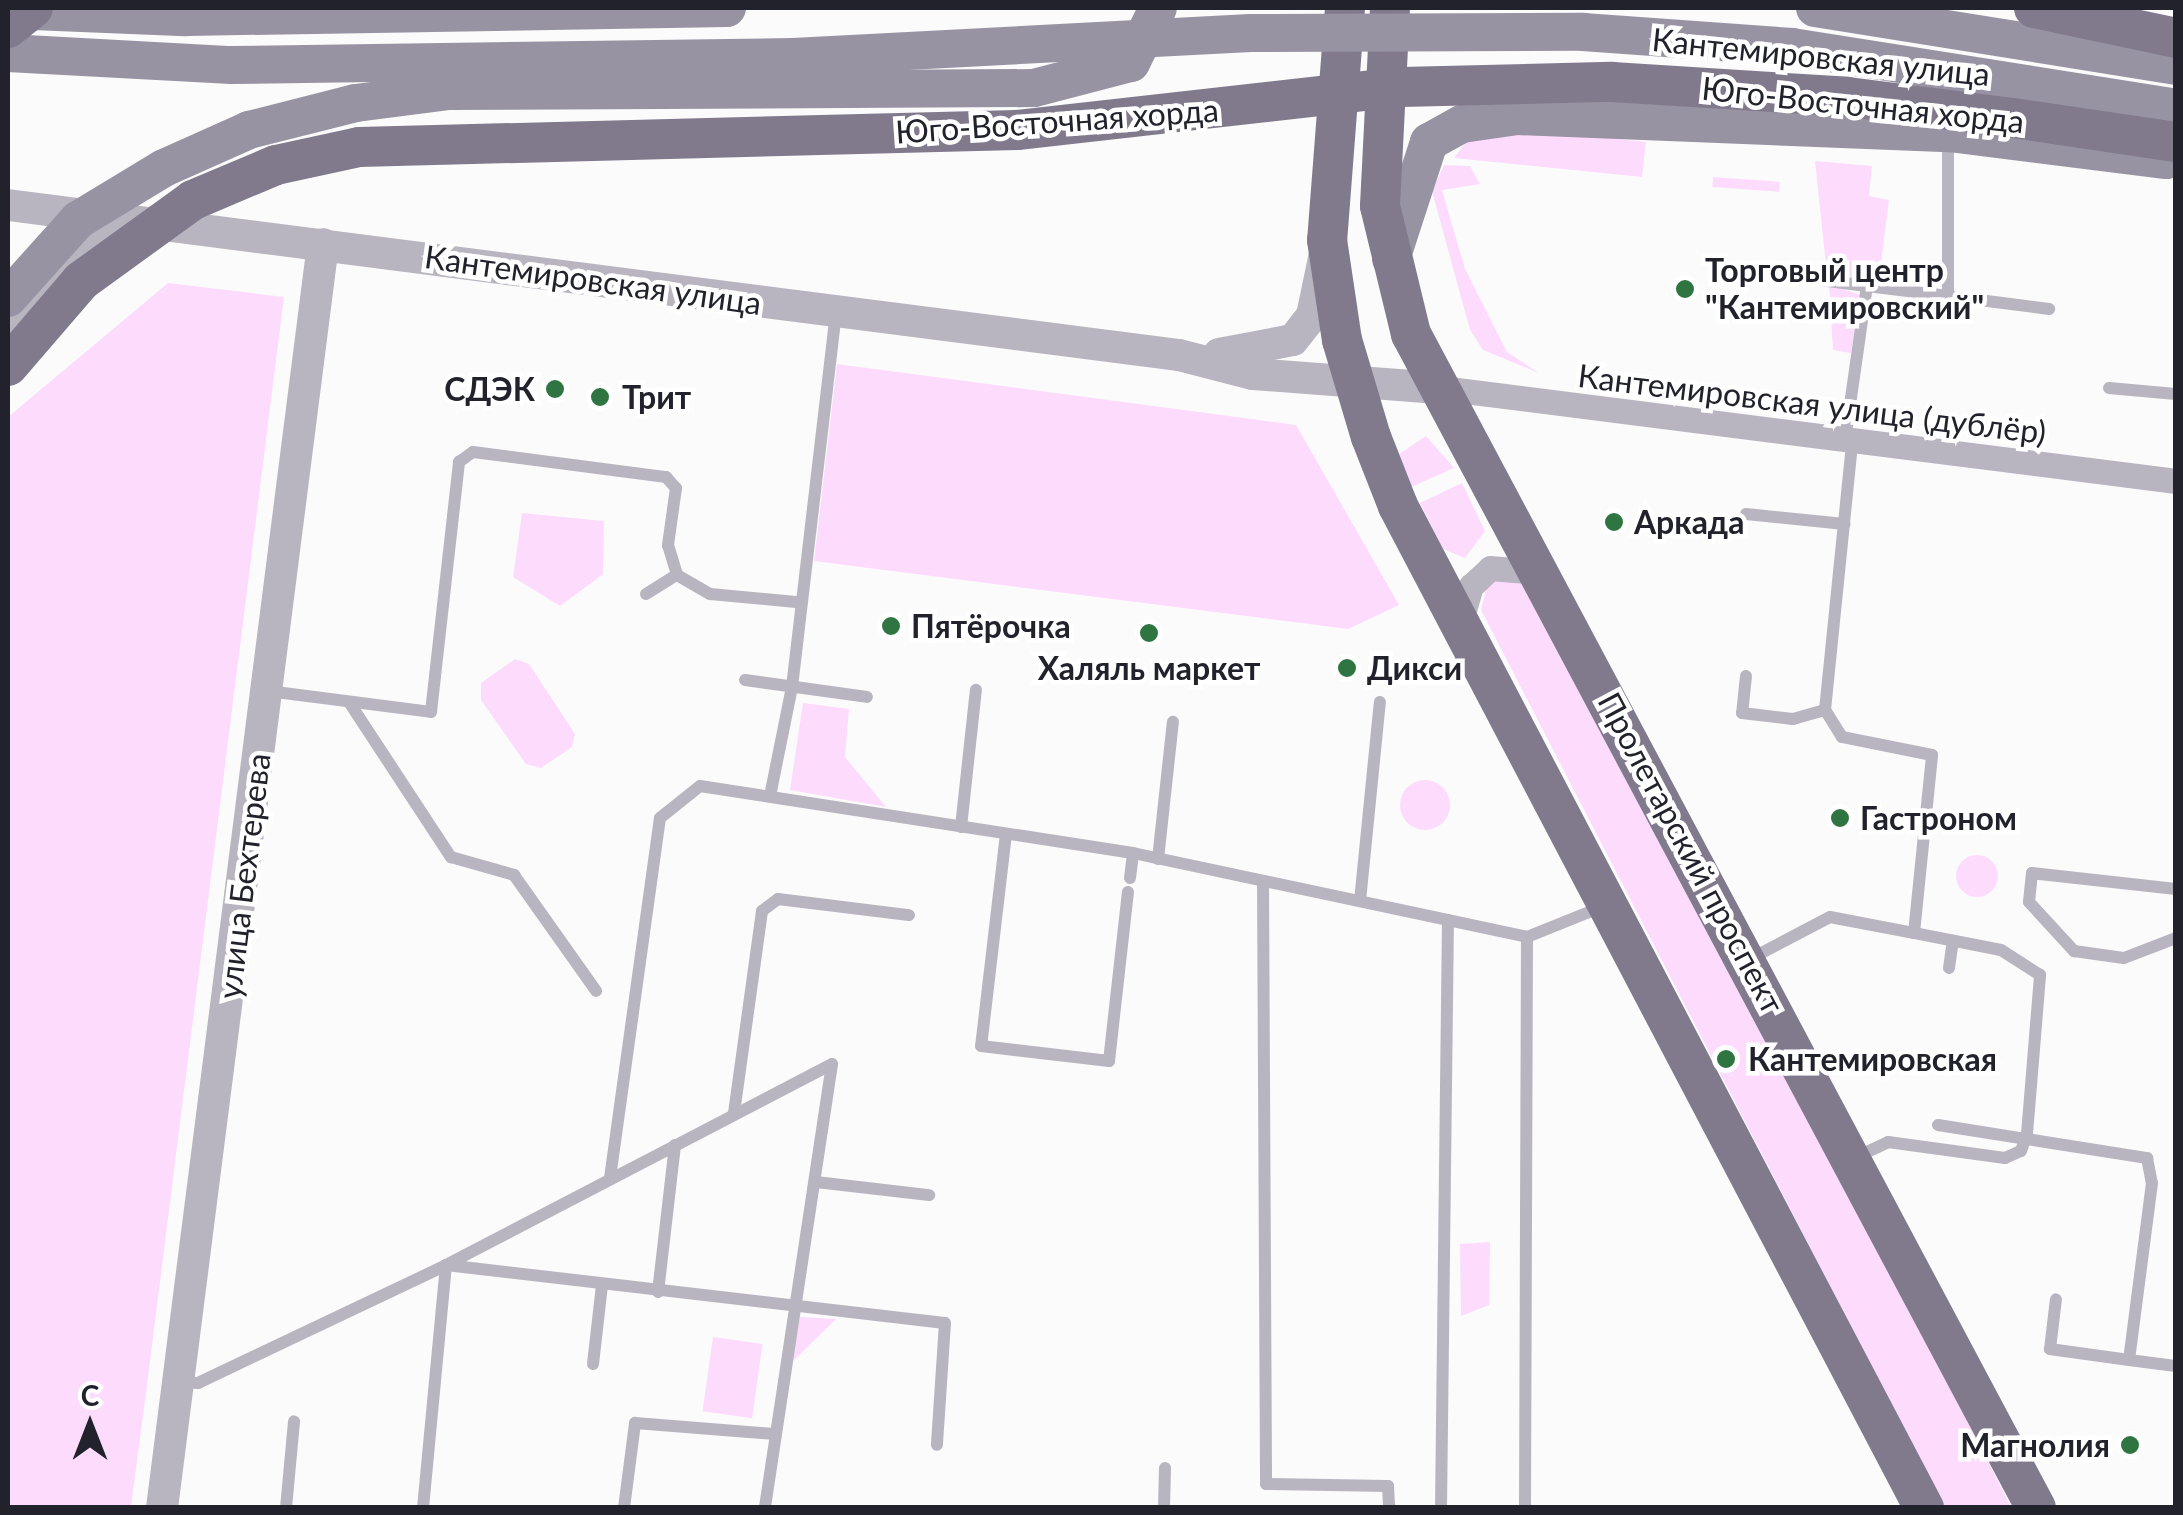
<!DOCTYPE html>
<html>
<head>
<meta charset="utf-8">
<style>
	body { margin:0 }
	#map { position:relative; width:2183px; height:1515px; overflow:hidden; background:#fbfbfb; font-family:Lato,sans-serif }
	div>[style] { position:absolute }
	.green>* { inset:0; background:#fddbfd; transform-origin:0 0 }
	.round { border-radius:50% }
	.service>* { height:12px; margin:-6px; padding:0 6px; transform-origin:6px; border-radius:6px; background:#b9b5c0 }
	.minor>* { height:25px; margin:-12.5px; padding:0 12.5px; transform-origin:12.5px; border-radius:12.5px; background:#b9b5c0 }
	.tertiary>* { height:32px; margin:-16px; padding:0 16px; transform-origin:16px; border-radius:16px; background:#b9b5c0 }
	.secondary>* { height:38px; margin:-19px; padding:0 19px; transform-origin:19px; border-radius:19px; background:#9893a3 }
	.primary>* { height:40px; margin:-20px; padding:0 20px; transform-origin:20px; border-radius:20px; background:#817a8d }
	.secondary-bridge>* { height:38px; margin:-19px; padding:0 19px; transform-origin:19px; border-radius:19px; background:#9893a3 }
	.primary-bridge>* { height:40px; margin:-20px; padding:0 20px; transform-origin:20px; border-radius:20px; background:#817a8d }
	.dots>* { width:28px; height:28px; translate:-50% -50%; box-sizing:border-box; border:5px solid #fff; border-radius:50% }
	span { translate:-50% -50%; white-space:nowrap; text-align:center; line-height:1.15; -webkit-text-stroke:9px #fff; paint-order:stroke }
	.street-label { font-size:32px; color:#21222c }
	.poi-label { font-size:32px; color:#21222c; font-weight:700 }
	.left { translate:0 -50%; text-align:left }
	.right { translate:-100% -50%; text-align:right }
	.frame { position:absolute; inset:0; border:10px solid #21222c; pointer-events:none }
	.north { position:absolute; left:40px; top:1375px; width:100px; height:100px; -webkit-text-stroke:8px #fff; paint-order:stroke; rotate:0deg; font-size:28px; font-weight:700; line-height:40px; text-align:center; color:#21222c }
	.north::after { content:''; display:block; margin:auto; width:35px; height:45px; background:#21222c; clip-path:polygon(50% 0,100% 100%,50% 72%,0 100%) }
</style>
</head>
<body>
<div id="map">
	<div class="green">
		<i style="clip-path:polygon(1514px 128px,1646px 142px,1642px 177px,1454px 158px,1466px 142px)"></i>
		<i style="clip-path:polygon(1815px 161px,1872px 166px,1869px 196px,1889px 200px,1881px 264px,1864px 261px,1861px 281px,1827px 274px)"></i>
		<i style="clip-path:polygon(1444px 165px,1470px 166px,1480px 184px,1442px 190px,1465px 269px,1507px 352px,1539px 373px,1483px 350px,1470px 330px,1432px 191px)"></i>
		<i style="left:1713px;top:177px;width:67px;height:10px;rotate:4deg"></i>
		<i style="clip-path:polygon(168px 283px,284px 297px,146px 1393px,131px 1507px,8px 1507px,8px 417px)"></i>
		<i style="clip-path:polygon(1829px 284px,1860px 295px,1851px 353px,1833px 350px)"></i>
		<i style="clip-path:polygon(837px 364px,1296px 425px,1399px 605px,1348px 629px,814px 561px)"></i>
		<i style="clip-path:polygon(1591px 370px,1667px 379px,1666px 387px,1591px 377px)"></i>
		<i style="clip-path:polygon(1426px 436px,1454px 468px,1411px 487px,1399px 454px)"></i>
		<i style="clip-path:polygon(1462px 483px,1485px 531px,1465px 558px,1443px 549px,1420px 503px)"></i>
		<i style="clip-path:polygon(522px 513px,604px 521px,603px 574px,560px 606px,513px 577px)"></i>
		<i style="clip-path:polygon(1520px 577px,1698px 893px,2011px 1507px,1944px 1507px,1481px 610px,1488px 581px)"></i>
		<i style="clip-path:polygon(515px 659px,529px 664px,575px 734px,572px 747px,541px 768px,526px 764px,481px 700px,481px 683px)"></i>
		<i style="clip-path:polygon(803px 703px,849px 709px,845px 757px,886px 807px,790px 790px)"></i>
		<i class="round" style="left:1400px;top:780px;width:50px;height:50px"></i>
		<i class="round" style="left:1956px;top:855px;width:42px;height:42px"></i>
		<i style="clip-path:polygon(1490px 1242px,1489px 1305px,1461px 1316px,1460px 1244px)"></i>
		<i style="clip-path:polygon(800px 1317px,836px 1319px,792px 1362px)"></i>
		<i style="left:713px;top:1337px;width:50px;height:75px;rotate:8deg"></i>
	</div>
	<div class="service">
		<i style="left:1820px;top:280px;width:47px;rotate:7.3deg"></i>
		<i style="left:1948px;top:296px;width:102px;rotate:7.3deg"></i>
		<i style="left:2109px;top:388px;width:67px;rotate:5.1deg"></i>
		<i style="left:1845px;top:440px;width:156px;rotate:-81.9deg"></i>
		<i style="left:1867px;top:286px;width:82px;rotate:7deg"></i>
		<i style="left:1948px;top:296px;width:161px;rotate:-90deg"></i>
		<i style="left:1746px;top:514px;width:99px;rotate:5.8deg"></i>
		<i style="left:646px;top:594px;width:36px;rotate:-32deg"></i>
		<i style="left:1746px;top:676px;width:37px;rotate:96deg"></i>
		<i style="left:1742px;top:713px;width:51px;rotate:6.7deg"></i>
		<i style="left:1793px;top:719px;width:33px;rotate:-16deg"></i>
		<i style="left:1825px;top:710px;width:267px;rotate:-84.2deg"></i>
		<i style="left:745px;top:680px;width:123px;rotate:7.9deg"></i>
		<i style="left:268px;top:691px;width:164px;rotate:7.3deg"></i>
		<i style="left:431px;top:712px;width:252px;rotate:-83.6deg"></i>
		<i style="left:459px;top:462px;width:17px;rotate:-36deg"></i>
		<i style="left:473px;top:452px;width:195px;rotate:7.4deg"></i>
		<i style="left:666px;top:477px;width:15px;rotate:48deg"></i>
		<i style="left:676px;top:488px;width:58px;rotate:98deg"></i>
		<i style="left:668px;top:545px;width:31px;rotate:73deg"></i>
		<i style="left:677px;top:575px;width:38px;rotate:30deg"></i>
		<i style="left:710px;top:594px;width:86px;rotate:5.3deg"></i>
		<i style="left:349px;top:702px;width:186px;rotate:56.7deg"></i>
		<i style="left:451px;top:857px;width:66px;rotate:15.9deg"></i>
		<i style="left:514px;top:875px;width:142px;rotate:54.7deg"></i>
		<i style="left:770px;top:796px;width:111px;rotate:-78.6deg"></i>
		<i style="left:792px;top:687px;width:376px;rotate:-83.3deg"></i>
		<i style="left:961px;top:827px;width:138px;rotate:-83.8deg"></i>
		<i style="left:1006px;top:834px;width:213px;rotate:96.7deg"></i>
		<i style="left:981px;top:1046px;width:129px;rotate:6.7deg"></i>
		<i style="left:1109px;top:1061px;width:170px;rotate:-83.6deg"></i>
		<i style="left:1158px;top:859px;width:138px;rotate:-83.8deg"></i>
		<i style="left:1130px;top:878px;width:25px;rotate:-83deg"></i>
		<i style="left:1263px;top:881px;width:603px;rotate:89.71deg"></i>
		<i style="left:1266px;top:1484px;width:122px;rotate:0.9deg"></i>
		<i style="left:1388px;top:1486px;width:22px;rotate:87deg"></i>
		<i style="left:2176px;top:889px;width:145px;rotate:-173.7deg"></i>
		<i style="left:2032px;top:873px;width:29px;rotate:96deg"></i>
		<i style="left:2029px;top:902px;width:67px;rotate:47.4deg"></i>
		<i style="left:2074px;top:951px;width:50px;rotate:8deg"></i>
		<i style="left:2124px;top:958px;width:56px;rotate:-21deg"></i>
		<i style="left:1360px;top:901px;width:200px;rotate:-84.3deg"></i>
		<i style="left:1750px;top:959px;width:90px;rotate:-27.7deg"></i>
		<i style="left:1830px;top:917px;width:86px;rotate:10.8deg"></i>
		<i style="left:1914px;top:933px;width:179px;rotate:-84.2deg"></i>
		<i style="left:1932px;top:755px;width:92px;rotate:-168.7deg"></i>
		<i style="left:1842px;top:737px;width:32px;rotate:-122deg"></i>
		<i style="left:1949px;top:968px;width:27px;rotate:-82deg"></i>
		<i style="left:734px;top:1113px;width:204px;rotate:-82.1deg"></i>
		<i style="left:762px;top:911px;width:20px;rotate:-37deg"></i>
		<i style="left:778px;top:899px;width:132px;rotate:7deg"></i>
		<i style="left:1938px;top:1125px;width:212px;rotate:9deg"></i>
		<i style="left:2147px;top:1158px;width:25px;rotate:79deg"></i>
		<i style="left:2152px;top:1183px;width:178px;rotate:97.4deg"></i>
		<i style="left:2129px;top:1360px;width:80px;rotate:-172.1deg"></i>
		<i style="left:2050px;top:1349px;width:50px;rotate:-83.2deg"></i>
		<i style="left:1854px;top:1158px;width:38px;rotate:-25deg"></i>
		<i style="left:1888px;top:1142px;width:118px;rotate:7.8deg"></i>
		<i style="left:2005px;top:1158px;width:17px;rotate:-24deg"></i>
		<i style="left:2021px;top:1151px;width:18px;rotate:-71deg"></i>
		<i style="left:2027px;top:1134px;width:160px;rotate:-85.3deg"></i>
		<i style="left:2040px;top:975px;width:46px;rotate:-147.3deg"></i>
		<i style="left:2001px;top:950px;width:89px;rotate:-168.9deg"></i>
		<i style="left:610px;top:1178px;width:363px;rotate:-82.1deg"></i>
		<i style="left:660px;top:818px;width:51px;rotate:-38.7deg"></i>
		<i style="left:700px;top:786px;width:438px;rotate:8.8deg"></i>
		<i style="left:1133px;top:853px;width:403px;rotate:12deg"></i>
		<i style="left:1527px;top:937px;width:83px;rotate:-21.9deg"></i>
		<i style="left:816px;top:1182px;width:114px;rotate:6.6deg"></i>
		<i style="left:658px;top:1292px;width:148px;rotate:-83.4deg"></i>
		<i style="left:2129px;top:1360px;width:47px;rotate:7.3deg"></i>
		<i style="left:593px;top:1364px;width:80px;rotate:-83.5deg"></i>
		<i style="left:182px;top:1382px;width:16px;rotate:4deg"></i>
		<i style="left:198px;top:1383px;width:275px;rotate:-25.4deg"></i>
		<i style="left:446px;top:1265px;width:435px;rotate:-27.5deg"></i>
		<i style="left:832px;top:1064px;width:449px;rotate:98.6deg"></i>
		<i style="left:286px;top:1508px;width:87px;rotate:-84.7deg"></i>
		<i style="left:423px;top:1508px;width:244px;rotate:-84.6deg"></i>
		<i style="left:446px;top:1265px;width:502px;rotate:6.63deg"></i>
		<i style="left:945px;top:1323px;width:122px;rotate:93.8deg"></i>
		<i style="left:624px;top:1508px;width:86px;rotate:-82.6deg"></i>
		<i style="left:635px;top:1423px;width:140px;rotate:4.5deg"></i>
		<i style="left:1164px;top:1508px;width:40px;rotate:-88.6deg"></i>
		<i style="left:1441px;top:1508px;width:588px;rotate:-89.32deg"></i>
		<i style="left:1525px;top:1508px;width:571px;rotate:-89.8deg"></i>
	</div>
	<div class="minor">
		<i style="left:1441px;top:388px;width:741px;rotate:7.21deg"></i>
		<i style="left:1460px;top:624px;width:40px;rotate:-74deg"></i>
		<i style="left:1471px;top:586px;width:26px;rotate:-43deg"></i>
		<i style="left:1490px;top:568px;width:48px;rotate:4.8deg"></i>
	</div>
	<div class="tertiary">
		<i style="left:8px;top:205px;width:1181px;rotate:7.3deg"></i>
		<i style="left:1179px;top:355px;width:76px;rotate:14.4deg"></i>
		<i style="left:1253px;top:374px;width:189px;rotate:4.3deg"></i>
		<i style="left:8px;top:331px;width:91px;rotate:-58.1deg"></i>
		<i style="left:56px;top:254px;width:81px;rotate:-16.4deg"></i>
		<i style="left:1219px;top:354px;width:75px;rotate:-10.7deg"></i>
		<i style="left:1293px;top:340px;width:31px;rotate:-52deg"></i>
		<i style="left:1312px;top:316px;width:64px;rotate:-78.3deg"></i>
		<i style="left:162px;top:1508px;width:1274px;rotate:-82.74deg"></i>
	</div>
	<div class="secondary">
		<i style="left:1815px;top:8px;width:366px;rotate:9.1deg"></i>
		<i style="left:8px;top:10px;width:178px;rotate:2.3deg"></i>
		<i style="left:186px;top:17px;width:541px;rotate:-0.95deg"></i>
		<i style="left:1583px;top:32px;width:210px;rotate:4.1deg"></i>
		<i style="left:1792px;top:47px;width:389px;rotate:9deg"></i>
		<i style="left:8px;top:53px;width:224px;rotate:3.1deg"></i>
		<i style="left:232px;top:65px;width:561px;rotate:-0.82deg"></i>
		<i style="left:1034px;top:88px;width:100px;rotate:-14.5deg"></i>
		<i style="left:1131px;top:63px;width:61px;rotate:-63.9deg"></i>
		<i style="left:1391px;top:259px;width:123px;rotate:-72deg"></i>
		<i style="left:1429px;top:142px;width:38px;rotate:-29deg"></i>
		<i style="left:1462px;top:124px;width:56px;rotate:-8.3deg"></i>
		<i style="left:1517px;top:116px;width:432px;rotate:2.3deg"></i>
		<i style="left:1949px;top:133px;width:219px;rotate:7.1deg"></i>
	</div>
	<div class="primary">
		<i style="left:1345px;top:8px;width:233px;rotate:94.4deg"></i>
		<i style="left:1327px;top:240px;width:101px;rotate:81.5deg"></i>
		<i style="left:1342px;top:340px;width:101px;rotate:73.4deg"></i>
		<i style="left:1371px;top:437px;width:74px;rotate:68.6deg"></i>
		<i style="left:1398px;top:506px;width:1132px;rotate:62.3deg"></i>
		<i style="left:1390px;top:8px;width:198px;rotate:92.9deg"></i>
		<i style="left:1380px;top:206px;width:132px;rotate:76.4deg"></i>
		<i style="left:1411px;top:334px;width:1330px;rotate:61.97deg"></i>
		<i style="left:2034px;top:8px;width:145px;rotate:11.9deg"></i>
		<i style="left:2013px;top:118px;width:165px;rotate:8.4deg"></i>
	</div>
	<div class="secondary-bridge">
		<i style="left:793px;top:57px;width:458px;rotate:-3deg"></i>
		<i style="left:1250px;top:33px;width:333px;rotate:-0.2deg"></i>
		<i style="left:8px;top:298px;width:105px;rotate:-48.1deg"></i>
		<i style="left:78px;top:220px;width:100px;rotate:-31.2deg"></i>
		<i style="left:164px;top:168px;width:93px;rotate:-24.1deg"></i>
		<i style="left:249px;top:130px;width:110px;rotate:-14.2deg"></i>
		<i style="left:356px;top:103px;width:94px;rotate:-7.4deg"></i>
		<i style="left:449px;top:91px;width:585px;rotate:-0.29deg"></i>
	</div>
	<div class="primary-bridge">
		<i style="left:8px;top:28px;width:32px;rotate:-39deg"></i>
		<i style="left:8px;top:366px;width:112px;rotate:-49.3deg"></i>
		<i style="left:81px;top:281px;width:138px;rotate:-35.9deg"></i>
		<i style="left:193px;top:200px;width:90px;rotate:-22.9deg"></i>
		<i style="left:276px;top:165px;width:85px;rotate:-12.2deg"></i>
		<i style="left:359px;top:147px;width:658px;rotate:-1.48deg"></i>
		<i style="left:1017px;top:130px;width:386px;rotate:-6.4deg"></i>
		<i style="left:1401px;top:87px;width:211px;rotate:-1.4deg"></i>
		<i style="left:1612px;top:82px;width:236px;rotate:3.6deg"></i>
		<i style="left:1848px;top:97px;width:166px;rotate:7.3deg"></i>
	</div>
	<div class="dots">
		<i style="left:1685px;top:289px;background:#2e7542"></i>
		<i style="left:555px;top:389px;background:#2e7542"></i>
		<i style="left:600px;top:397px;background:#2e7542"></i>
		<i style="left:1614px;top:522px;background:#2e7542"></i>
		<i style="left:891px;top:626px;background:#2e7542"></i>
		<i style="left:1149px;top:633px;background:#2e7542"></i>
		<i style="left:1347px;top:668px;background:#2e7542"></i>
		<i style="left:1840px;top:818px;background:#2e7542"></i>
		<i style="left:1726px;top:1059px;background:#2e7542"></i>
		<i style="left:2130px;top:1445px;background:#2e7542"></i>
	</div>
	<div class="street-label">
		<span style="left:1821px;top:57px;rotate:6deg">Кантемировская улица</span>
		<span style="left:1863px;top:105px;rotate:6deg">Юго-Восточная хорда</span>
		<span style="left:1057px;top:121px;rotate:-4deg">Юго-Восточная хорда</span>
		<span style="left:593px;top:280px;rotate:8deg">Кантемировская улица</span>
		<span style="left:1812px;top:404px;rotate:7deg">Кантемировская улица (дублёр)</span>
		<span style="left:1691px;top:853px;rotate:62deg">Пролетарский проспект</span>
		<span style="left:244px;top:876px;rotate:-83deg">улица Бехтерева</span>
	</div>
	<div class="poi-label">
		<span class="left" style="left:1705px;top:289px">Торговый центр<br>"Кантемировский"</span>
		<span class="right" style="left:535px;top:389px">СДЭК</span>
		<span class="left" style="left:622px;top:397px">Трит</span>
		<span class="left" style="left:1634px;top:522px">Аркада</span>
		<span class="left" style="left:911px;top:626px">Пятёрочка</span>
		<span style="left:1149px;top:668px">Халяль маркет</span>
		<span class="left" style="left:1367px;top:668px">Дикси</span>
		<span class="left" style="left:1860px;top:818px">Гастроном</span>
		<span class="left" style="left:1748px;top:1059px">Кантемировская</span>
		<span class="right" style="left:2110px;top:1445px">Магнолия</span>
	</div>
	<div class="frame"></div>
	<div class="north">С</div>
</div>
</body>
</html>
